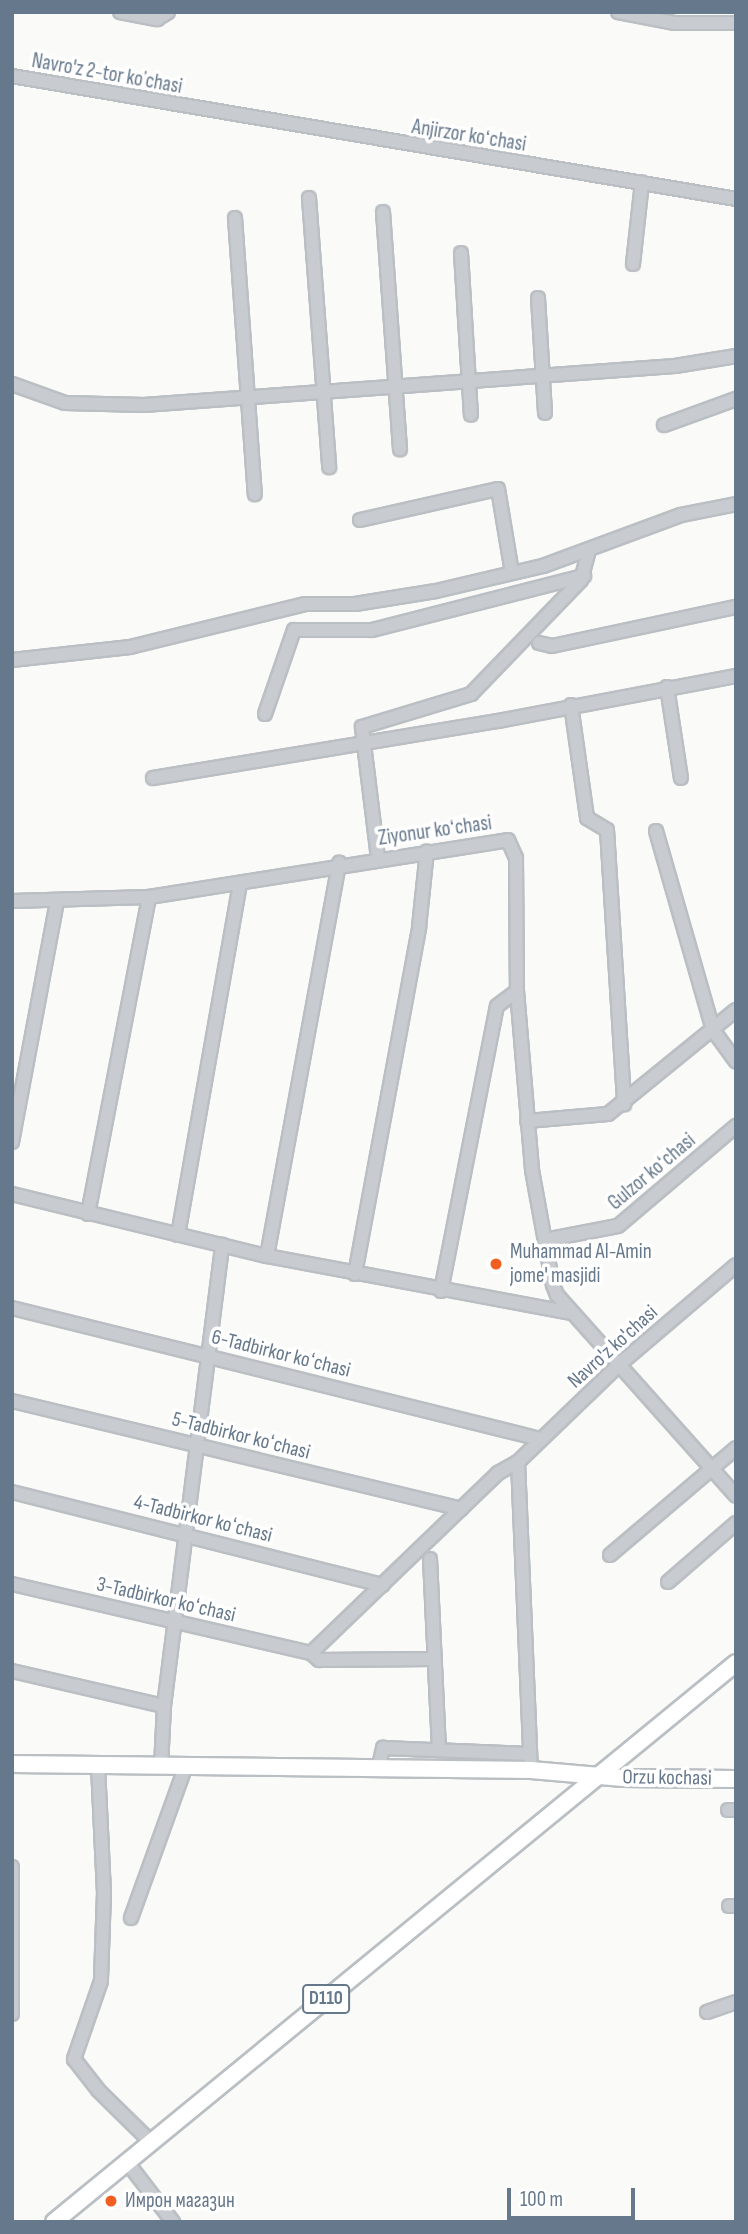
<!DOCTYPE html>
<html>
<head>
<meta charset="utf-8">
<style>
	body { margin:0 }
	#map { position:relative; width:748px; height:2234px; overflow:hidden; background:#fafaf8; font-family:"Sofia Sans Condensed",sans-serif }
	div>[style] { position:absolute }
	.roads { filter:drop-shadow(2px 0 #babfc3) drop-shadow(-2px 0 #babfc3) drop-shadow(0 2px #babfc3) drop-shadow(0 -2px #babfc3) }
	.minor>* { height:12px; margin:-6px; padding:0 6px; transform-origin:6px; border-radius:6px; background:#c8cbd0 }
	.major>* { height:16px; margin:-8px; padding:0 8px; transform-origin:8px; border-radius:8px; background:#fff }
	.dots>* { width:19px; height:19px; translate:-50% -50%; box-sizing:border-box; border:4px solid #fff; border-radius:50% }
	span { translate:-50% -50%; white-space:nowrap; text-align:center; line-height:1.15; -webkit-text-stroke:7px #fff; paint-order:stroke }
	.shield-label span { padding:2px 5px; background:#fff; border:2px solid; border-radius:5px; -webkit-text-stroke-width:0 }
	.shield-label { font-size:19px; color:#66788b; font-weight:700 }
	.street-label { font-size:21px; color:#66788b }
	.poi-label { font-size:21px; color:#66788b }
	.left { translate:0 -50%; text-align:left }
	.frame { position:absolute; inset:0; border:14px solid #66788b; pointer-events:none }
	.scale { position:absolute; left:507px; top:2188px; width:128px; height:32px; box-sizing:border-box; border:4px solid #66788b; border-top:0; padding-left:9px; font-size:21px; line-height:24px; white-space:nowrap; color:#66788b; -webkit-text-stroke:5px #fff; paint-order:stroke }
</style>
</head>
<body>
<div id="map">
	<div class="roads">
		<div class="minor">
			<i style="left:120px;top:12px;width:38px;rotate:11deg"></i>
			<i style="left:157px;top:19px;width:13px;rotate:-32deg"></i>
			<i style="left:618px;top:12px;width:57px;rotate:11.1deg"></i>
			<i style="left:674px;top:23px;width:62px"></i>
			<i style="left:12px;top:76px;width:734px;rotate:9.64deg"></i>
			<i style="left:309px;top:198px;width:270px;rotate:85.7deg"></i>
			<i style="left:383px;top:212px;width:238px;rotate:85.9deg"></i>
			<i style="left:235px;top:218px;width:277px;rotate:85.9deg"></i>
			<i style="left:461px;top:253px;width:162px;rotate:86.5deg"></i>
			<i style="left:633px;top:264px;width:82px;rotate:-83.7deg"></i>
			<i style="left:538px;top:298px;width:115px;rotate:86.5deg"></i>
			<i style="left:12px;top:384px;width:56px;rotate:19.7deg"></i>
			<i style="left:65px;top:403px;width:79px;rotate:1.5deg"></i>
			<i style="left:144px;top:405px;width:532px;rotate:-4.2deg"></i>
			<i style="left:675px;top:366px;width:62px;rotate:-9.3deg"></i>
			<i style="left:664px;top:425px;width:77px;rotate:-19.9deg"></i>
			<i style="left:360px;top:520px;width:141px;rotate:-12.7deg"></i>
			<i style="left:498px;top:489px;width:85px;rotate:80.5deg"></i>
			<i style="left:539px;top:643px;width:13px;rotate:13deg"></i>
			<i style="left:552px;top:646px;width:188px;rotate:-12deg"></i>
			<i style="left:12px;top:660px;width:119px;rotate:-6.3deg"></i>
			<i style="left:130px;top:647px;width:180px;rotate:-13.8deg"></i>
			<i style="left:305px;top:604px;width:50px"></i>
			<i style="left:355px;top:604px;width:82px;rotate:-9.1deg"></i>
			<i style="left:436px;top:591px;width:110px;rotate:-13.2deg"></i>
			<i style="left:543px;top:566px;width:147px;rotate:-20.3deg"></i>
			<i style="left:681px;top:515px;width:56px;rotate:-11.3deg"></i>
			<i style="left:667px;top:687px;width:92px;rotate:81.3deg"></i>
			<i style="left:571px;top:705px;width:114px;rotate:81.9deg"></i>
			<i style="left:587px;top:818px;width:23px;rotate:31deg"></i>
			<i style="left:607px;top:830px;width:275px;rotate:86.4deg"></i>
			<i style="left:265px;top:714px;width:89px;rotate:-71deg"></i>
			<i style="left:294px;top:630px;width:78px"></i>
			<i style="left:372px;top:630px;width:219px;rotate:-14.3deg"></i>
			<i style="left:153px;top:778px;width:350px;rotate:-9.4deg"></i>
			<i style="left:498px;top:721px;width:242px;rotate:-10.7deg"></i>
			<i style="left:656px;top:831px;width:207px;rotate:74deg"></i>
			<i style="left:713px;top:1030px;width:39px;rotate:54deg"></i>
			<i style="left:378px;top:858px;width:132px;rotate:-97deg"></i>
			<i style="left:362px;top:727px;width:114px;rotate:-16.8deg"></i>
			<i style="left:471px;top:694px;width:158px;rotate:-46deg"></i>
			<i style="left:581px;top:580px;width:28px;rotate:-75deg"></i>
			<i style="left:12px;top:901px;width:137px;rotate:-1.7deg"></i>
			<i style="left:149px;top:897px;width:363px;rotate:-9deg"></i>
			<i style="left:508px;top:840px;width:20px;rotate:66deg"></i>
			<i style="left:516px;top:858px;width:133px;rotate:89.6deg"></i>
			<i style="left:517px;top:991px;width:180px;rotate:85.2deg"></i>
			<i style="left:532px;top:1170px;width:117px;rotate:79.7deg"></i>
			<i style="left:553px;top:1285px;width:11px;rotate:68deg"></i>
			<i style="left:557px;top:1295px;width:269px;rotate:48.3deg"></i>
			<i style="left:527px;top:1121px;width:81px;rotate:-4.9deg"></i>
			<i style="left:608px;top:1114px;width:165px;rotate:-39.1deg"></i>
			<i style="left:12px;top:1142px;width:244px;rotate:-79.4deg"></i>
			<i style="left:12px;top:1194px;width:262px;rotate:13.7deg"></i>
			<i style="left:267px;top:1256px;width:311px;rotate:10.6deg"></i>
			<i style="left:88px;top:1214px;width:323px;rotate:-79.1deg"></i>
			<i style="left:178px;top:1235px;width:357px;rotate:-80deg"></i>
			<i style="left:545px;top:1240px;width:74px;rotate:-10.9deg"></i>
			<i style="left:618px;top:1226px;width:155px;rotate:-40.3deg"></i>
			<i style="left:267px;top:1256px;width:400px;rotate:-79.6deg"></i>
			<i style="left:355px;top:1274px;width:353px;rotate:-79.5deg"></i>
			<i style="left:419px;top:927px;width:76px;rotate:-84deg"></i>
			<i style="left:441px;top:1291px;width:290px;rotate:-78.9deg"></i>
			<i style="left:497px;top:1006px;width:25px;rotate:-37deg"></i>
			<i style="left:12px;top:1308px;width:544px;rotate:13.93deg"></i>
			<i style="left:12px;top:1401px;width:462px;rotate:13.5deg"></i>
			<i style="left:518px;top:1462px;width:308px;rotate:87.6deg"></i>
			<i style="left:12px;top:1492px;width:382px;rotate:14.1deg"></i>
			<i style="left:610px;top:1555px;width:165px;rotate:-40.3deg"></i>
			<i style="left:430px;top:1559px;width:191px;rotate:87.3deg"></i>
			<i style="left:668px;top:1582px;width:90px;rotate:-40.9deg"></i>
			<i style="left:12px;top:1584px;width:307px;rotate:13deg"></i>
			<i style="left:311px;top:1653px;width:11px;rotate:41deg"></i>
			<i style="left:319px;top:1660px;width:114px;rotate:-0.5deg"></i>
			<i style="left:311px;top:1653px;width:260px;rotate:-43.9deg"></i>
			<i style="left:498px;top:1473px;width:23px;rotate:-29deg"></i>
			<i style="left:518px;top:1462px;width:143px;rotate:-43.9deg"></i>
			<i style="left:621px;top:1363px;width:151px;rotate:-40.4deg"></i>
			<i style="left:12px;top:1671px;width:156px;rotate:13deg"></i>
			<i style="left:98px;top:1766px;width:127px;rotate:87.3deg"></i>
			<i style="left:104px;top:1893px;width:88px;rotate:92deg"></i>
			<i style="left:101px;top:1981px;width:83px;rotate:109.1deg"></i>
			<i style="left:74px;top:2059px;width:39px;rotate:52deg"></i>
			<i style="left:98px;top:2090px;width:74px;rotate:44.5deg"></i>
			<i style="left:161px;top:1767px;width:61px;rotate:-87.2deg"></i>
			<i style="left:164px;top:1706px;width:465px;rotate:-82.8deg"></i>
			<i style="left:378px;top:1770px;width:23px;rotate:-77deg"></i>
			<i style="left:383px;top:1748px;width:147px;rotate:2.3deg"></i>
			<i style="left:728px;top:1810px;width:8px"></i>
			<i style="left:12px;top:1867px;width:147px;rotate:90deg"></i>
			<i style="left:729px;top:1906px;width:7px"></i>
			<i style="left:131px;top:1918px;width:159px;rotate:-70.2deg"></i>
			<i style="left:707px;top:2012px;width:31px;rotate:-19deg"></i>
			<i style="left:127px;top:2162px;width:76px;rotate:52.5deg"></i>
		</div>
		<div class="major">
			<i style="left:12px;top:1764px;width:519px;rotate:0.66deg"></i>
			<i style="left:531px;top:1770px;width:92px;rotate:5deg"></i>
			<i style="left:623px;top:1778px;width:113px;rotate:0.5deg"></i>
			<i style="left:54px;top:2222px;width:882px;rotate:-39.34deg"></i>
		</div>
	</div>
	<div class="dots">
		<i style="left:496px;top:1264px;background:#f15f20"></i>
		<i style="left:111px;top:2201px;background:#f15f20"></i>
	</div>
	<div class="shield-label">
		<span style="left:326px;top:1999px">D110</span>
	</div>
	<div class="street-label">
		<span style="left:107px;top:74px;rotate:10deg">Navro'z 2-tor koʼchasi</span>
		<span style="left:469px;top:136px;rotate:9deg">Anjirzor koʻchasi</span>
		<span style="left:435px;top:831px;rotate:-8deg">Ziyonur koʻchasi</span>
		<span style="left:652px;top:1172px;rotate:-40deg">Gulzor koʻchasi</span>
		<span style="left:613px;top:1347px;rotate:-42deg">Navro'z ko'chasi</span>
		<span style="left:281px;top:1354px;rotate:14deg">6-Tadbirkor koʻchasi</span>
		<span style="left:241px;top:1436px;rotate:14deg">5-Tadbirkor koʻchasi</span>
		<span style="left:203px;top:1519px;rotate:14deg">4-Tadbirkor koʻchasi</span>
		<span style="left:166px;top:1600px;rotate:13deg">3-Tadbirkor koʻchasi</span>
		<span style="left:667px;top:1778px;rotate:1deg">Orzu kochasi</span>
	</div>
	<div class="poi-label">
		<span class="left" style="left:510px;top:1264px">Muhammad Al-Amin<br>jome' masjidi</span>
		<span class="left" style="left:125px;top:2201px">Имрон магазин</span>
	</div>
	<div class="frame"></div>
	<div class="scale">100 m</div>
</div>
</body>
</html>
